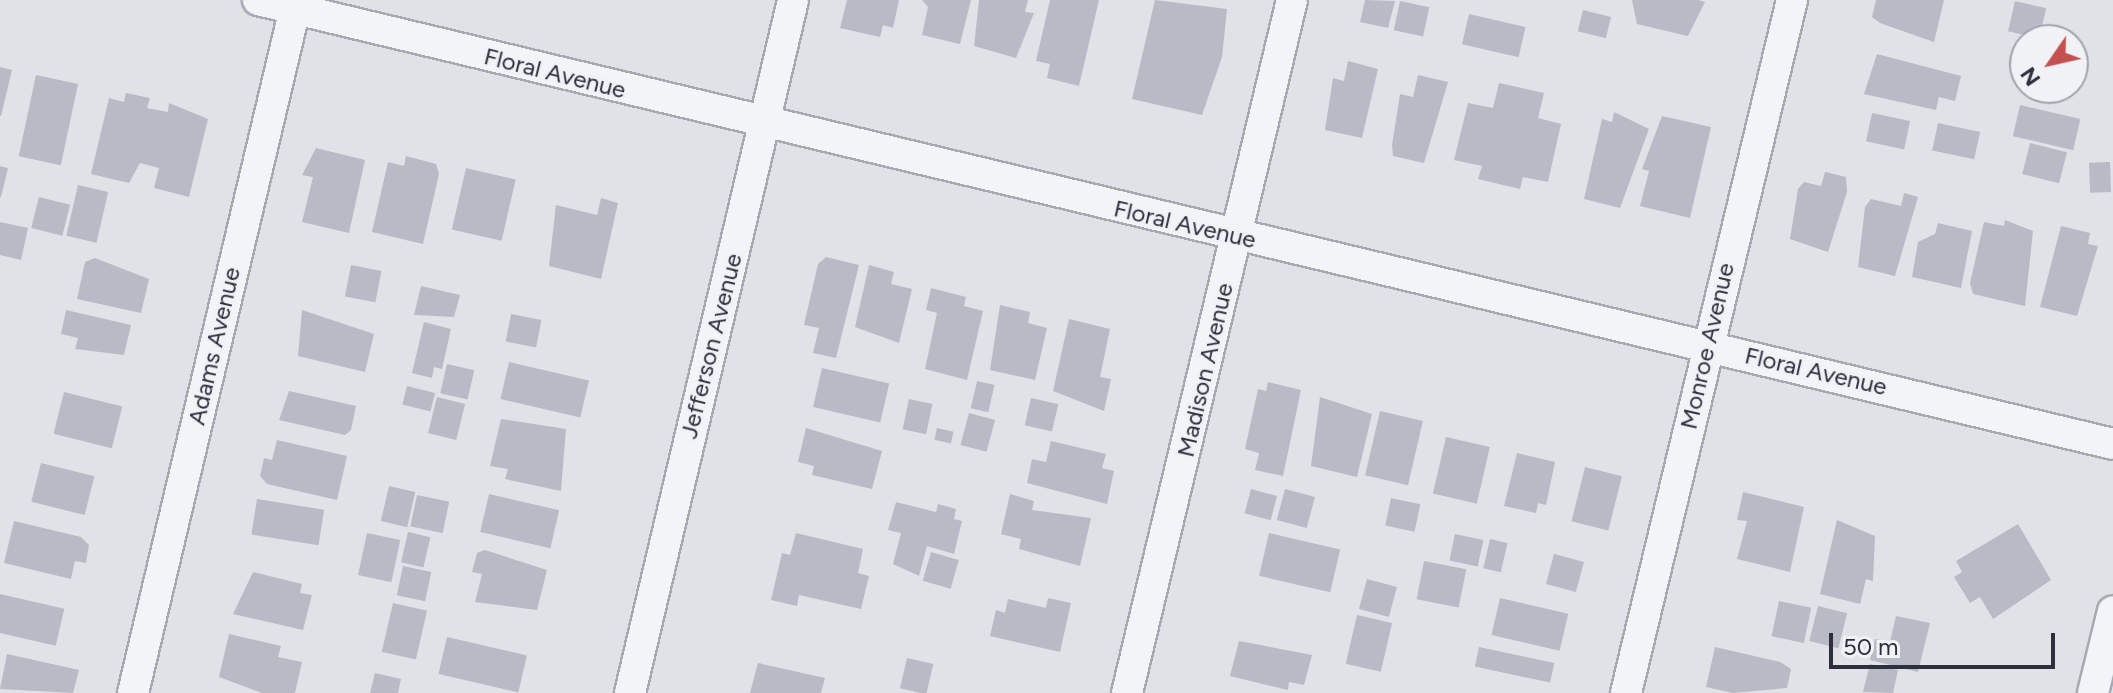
<!DOCTYPE html>
<html>
<head>
<meta charset="utf-8">
<style>
	body { margin:0 }
	#map { position:relative; width:2113px; height:693px; overflow:hidden; background:#e1e2e8; font-family:Figtree,sans-serif }
	div>[style] { position:absolute }
	.building>* { inset:0; background:#b8bbc5; transform-origin:0 0 }
	.roads { filter:drop-shadow(2px 0 #a7a9b2) drop-shadow(-2px 0 #a7a9b2) drop-shadow(0 2px #a7a9b2) drop-shadow(0 -2px #a7a9b2) }
	.minor>* { height:30px; margin:-15px; padding:0 15px; transform-origin:15px; border-radius:15px; background:#f3f4f7 }
	span { translate:-50% -50%; white-space:nowrap; text-align:center; line-height:1.15; -webkit-text-stroke:6px #f0f2f6; paint-order:stroke }
	.street-label { font-size:24px; color:#2b2f3e }
	.north { position:absolute; left:2009px; top:24px; width:80px; height:80px; box-sizing:border-box; background:#f0f2f6; border:2px solid #a1a4ac; border-radius:50%; rotate:236deg; font-size:22px; font-weight:700; line-height:32px; text-align:center; color:#2b2f3e }
	.north::after { content:''; display:block; margin:auto; width:28px; height:36px; background:#c35150; clip-path:polygon(50% 0,100% 100%,50% 72%,0 100%) }
	.scale { position:absolute; left:1829px; top:633px; width:226px; height:36px; box-sizing:border-box; border:4px solid #2b2f3e; border-top:0; padding-left:10px; font-size:24px; line-height:28px; white-space:nowrap; color:#2b2f3e; -webkit-text-stroke:6px #f0f2f6; paint-order:stroke }
</style>
</head>
<body>
<div id="map">
	<div class="building">
		<i style="clip-path:polygon(847px 0,899px 0,893px 28px,883px 25px,880px 37px,840px 28px)"></i>
		<i style="clip-path:polygon(922px 0,971px 0,960px 44px,922px 35px,928px 7px)"></i>
		<i style="clip-path:polygon(979px 0,1028px 0,1025px 12px,1034px 13px,1016px 58px,974px 46px)"></i>
		<i style="clip-path:polygon(1050px 0,1099px 0,1079px 86px,1047px 78px,1050px 64px,1036px 61px)"></i>
		<i style="clip-path:polygon(1155px 0,1227px 9px,1222px 57px,1202px 115px,1132px 99px)"></i>
		<i style="clip-path:polygon(1365px 0,1395px 1px,1388px 28px,1360px 22px)"></i>
		<i style="clip-path:polygon(1632px 0,1698px 0,1705px 2px,1688px 36px,1637px 24px)"></i>
		<i style="clip-path:polygon(1876px 0,1944px 0,1934px 42px,1880px 23px,1872px 17px)"></i>
		<i style="left:1400px;top:1px;width:30px;height:30px;rotate:12deg"></i>
		<i style="left:2015px;top:1px;width:32px;height:31px;rotate:13deg"></i>
		<i style="left:1583px;top:10px;width:29px;height:22px;rotate:14deg"></i>
		<i style="left:1469px;top:14px;width:58px;height:31px;rotate:13deg"></i>
		<i style="clip-path:polygon(1877px 54px,1961px 76px,1955px 101px,1939px 97px,1936px 110px,1864px 94px)"></i>
		<i style="clip-path:polygon(1348px 61px,1378px 69px,1362px 138px,1325px 130px,1333px 78px,1344px 81px)"></i>
		<i style="clip-path:polygon(0 67px,12px 70px,1px 116px,0 116px)"></i>
		<i style="left:36px;top:75px;width:43px;height:83px;rotate:12deg"></i>
		<i style="clip-path:polygon(1418px 75px,1448px 82px,1424px 163px,1393px 156px,1392px 145px,1400px 94px,1413px 97px)"></i>
		<i style="clip-path:polygon(1499px 83px,1544px 93px,1538px 118px,1561px 124px,1548px 182px,1523px 177px,1520px 189px,1478px 179px,1482px 166px,1454px 160px,1468px 103px,1493px 108px)"></i>
		<i style="clip-path:polygon(126px 93px,150px 98px,147px 108px,168px 112px,169px 103px,208px 119px,189px 197px,154px 188px,159px 168px,140px 163px,129px 183px,91px 174px,109px 98px,124px 102px)"></i>
		<i style="left:2020px;top:105px;width:62px;height:32px;rotate:13deg"></i>
		<i style="clip-path:polygon(1614px 112px,1649px 129px,1620px 208px,1584px 199px,1602px 119px,1612px 122px)"></i>
		<i style="left:1872px;top:113px;width:39px;height:29px;rotate:12deg"></i>
		<i style="clip-path:polygon(1662px 116px,1711px 127px,1690px 218px,1640px 206px,1649px 171px,1642px 169px)"></i>
		<i style="left:1938px;top:123px;width:43px;height:28px;rotate:12deg"></i>
		<i style="left:2030px;top:143px;width:38px;height:32px;rotate:14deg"></i>
		<i style="clip-path:polygon(316px 148px,365px 160px,349px 233px,302px 222px,313px 177px,302px 175px)"></i>
		<i style="clip-path:polygon(406px 156px,436px 164px,439px 174px,423px 244px,372px 232px,388px 162px,404px 166px)"></i>
		<i style="left:2110px;top:162px;width:30px;height:21px;rotate:88deg"></i>
		<i style="clip-path:polygon(0 166px,8px 168px,1px 197px,0 197px)"></i>
		<i style="left:466px;top:168px;width:51px;height:63px;rotate:13deg"></i>
		<i style="clip-path:polygon(1825px 172px,1846px 177px,1847px 192px,1828px 252px,1790px 239px,1798px 189px,1804px 182px,1821px 186px)"></i>
		<i style="left:78px;top:185px;width:31px;height:52px;rotate:13deg"></i>
		<i style="clip-path:polygon(1904px 193px,1918px 197px,1895px 276px,1858px 267px,1865px 207px,1871px 199px,1901px 206px)"></i>
		<i style="left:39px;top:197px;width:32px;height:32px;rotate:14deg"></i>
		<i style="clip-path:polygon(601px 198px,618px 203px,601px 279px,549px 266px,556px 205px,597px 215px)"></i>
		<i style="clip-path:polygon(2005px 220px,2033px 231px,2025px 306px,1973px 294px,1970px 283px,1984px 222px,2004px 226px)"></i>
		<i style="clip-path:polygon(0 222px,28px 228px,21px 260px,0 255px)"></i>
		<i style="clip-path:polygon(1938px 223px,1972px 231px,1961px 288px,1912px 277px,1918px 242px,1935px 234px)"></i>
		<i style="clip-path:polygon(2061px 226px,2090px 233px,2088px 244px,2098px 246px,2077px 316px,2040px 307px)"></i>
		<i style="clip-path:polygon(826px 257px,859px 265px,836px 358px,813px 353px,819px 328px,804px 325px,818px 264px)"></i>
		<i style="clip-path:polygon(95px 258px,149px 279px,141px 313px,77px 299px,85px 262px)"></i>
		<i style="left:351px;top:265px;width:31px;height:32px;rotate:11deg"></i>
		<i style="clip-path:polygon(869px 265px,894px 272px,891px 284px,912px 289px,899px 343px,855px 327px)"></i>
		<i style="clip-path:polygon(421px 286px,460px 295px,454px 317px,414px 315px)"></i>
		<i style="clip-path:polygon(931px 288px,966px 297px,964px 306px,983px 311px,967px 380px,925px 369px,937px 313px,926px 310px)"></i>
		<i style="clip-path:polygon(1000px 305px,1030px 312px,1028px 323px,1047px 328px,1035px 380px,990px 370px)"></i>
		<i style="clip-path:polygon(66px 310px,131px 325px,124px 355px,75px 349px,78px 338px,61px 334px)"></i>
		<i style="clip-path:polygon(302px 310px,374px 334px,365px 372px,298px 356px)"></i>
		<i style="left:511px;top:314px;width:31px;height:28px;rotate:11deg"></i>
		<i style="clip-path:polygon(1069px 319px,1110px 329px,1100px 377px,1111px 379px,1104px 411px,1053px 391px)"></i>
		<i style="clip-path:polygon(424px 322px,451px 329px,442px 369px,434px 367px,432px 378px,412px 373px)"></i>
		<i style="left:509px;top:362px;width:82px;height:38px;rotate:13deg"></i>
		<i style="left:447px;top:364px;width:28px;height:30px;rotate:13deg"></i>
		<i style="left:822px;top:368px;width:69px;height:40px;rotate:13deg"></i>
		<i style="left:977px;top:381px;width:18px;height:28px;rotate:13deg"></i>
		<i style="clip-path:polygon(1268px 382px,1301px 390px,1283px 476px,1255px 470px,1259px 453px,1245px 449px,1258px 389px,1266px 391px)"></i>
		<i style="left:407px;top:386px;width:29px;height:19px;rotate:14deg"></i>
		<i style="clip-path:polygon(289px 391px,356px 406px,351px 430px,345px 435px,279px 420px)"></i>
		<i style="left:64px;top:392px;width:60px;height:43px;rotate:14deg"></i>
		<i style="left:437px;top:397px;width:29px;height:37px;rotate:14deg"></i>
		<i style="clip-path:polygon(1320px 397px,1372px 414px,1357px 477px,1311px 466px)"></i>
		<i style="left:1031px;top:398px;width:28px;height:28px;rotate:13deg"></i>
		<i style="left:909px;top:399px;width:24px;height:31px;rotate:12deg"></i>
		<i style="left:1380px;top:411px;width:44px;height:66px;rotate:13deg"></i>
		<i style="left:969px;top:413px;width:27px;height:33px;rotate:15deg"></i>
		<i style="clip-path:polygon(501px 419px,566px 429px,561px 491px,505px 479px,508px 469px,490px 466px)"></i>
		<i style="clip-path:polygon(806px 428px,882px 451px,872px 489px,812px 475px,814px 466px,798px 462px)"></i>
		<i style="left:937px;top:428px;width:17px;height:12px;rotate:13deg"></i>
		<i style="left:1446px;top:437px;width:45px;height:58px;rotate:13deg"></i>
		<i style="clip-path:polygon(277px 440px,347px 456px,337px 500px,267px 484px,260px 476px,264px 458px,272px 460px)"></i>
		<i style="clip-path:polygon(1051px 441px,1106px 454px,1102px 468px,1114px 471px,1107px 504px,1027px 483px,1032px 459px,1046px 462px)"></i>
		<i style="clip-path:polygon(1517px 453px,1555px 462px,1546px 505px,1538px 503px,1536px 513px,1504px 506px)"></i>
		<i style="left:41px;top:463px;width:55px;height:40px;rotate:14deg"></i>
		<i style="left:1585px;top:467px;width:38px;height:56px;rotate:14deg"></i>
		<i style="left:389px;top:486px;width:27px;height:36px;rotate:13deg"></i>
		<i style="left:1251px;top:489px;width:27px;height:25px;rotate:15deg"></i>
		<i style="left:1285px;top:489px;width:31px;height:32px;rotate:15deg"></i>
		<i style="clip-path:polygon(1743px 492px,1804px 507px,1790px 572px,1737px 559px,1747px 521px,1737px 520px)"></i>
		<i style="left:489px;top:494px;width:72px;height:39px;rotate:13deg"></i>
		<i style="clip-path:polygon(1010px 494px,1034px 501px,1032px 510px,1091px 518px,1080px 566px,1019px 549px,1021px 539px,1001px 534px)"></i>
		<i style="left:417px;top:495px;width:33px;height:32px;rotate:12deg"></i>
		<i style="left:1391px;top:498px;width:30px;height:28px;rotate:12deg"></i>
		<i style="left:257px;top:499px;width:68px;height:36px;rotate:9deg"></i>
		<i style="clip-path:polygon(896px 502px,936px 512px,938px 504px,956px 509px,954px 519px,962px 521px,954px 554px,927px 546px,919px 576px,893px 564px,901px 533px,888px 530px)"></i>
		<i style="clip-path:polygon(1837px 520px,1875px 536px,1873px 581px,1866px 579px,1860px 604px,1820px 594px)"></i>
		<i style="clip-path:polygon(14px 521px,81px 537px,89px 545px,86px 563px,75px 561px,71px 579px,4px 563px)"></i>
		<i style="clip-path:polygon(2018px 524px,2051px 580px,1993px 619px,1980px 597px,1970px 603px,1954px 577px,1962px 572px,1956px 561px)"></i>
		<i style="left:408px;top:532px;width:23px;height:31px;rotate:13deg"></i>
		<i style="left:367px;top:533px;width:34px;height:43px;rotate:12deg"></i>
		<i style="clip-path:polygon(796px 533px,863px 549px,858px 573px,869px 576px,861px 609px,799px 595px,797px 606px,771px 600px,782px 553px,790px 555px)"></i>
		<i style="left:1269px;top:533px;width:73px;height:44px;rotate:13deg"></i>
		<i style="left:1455px;top:534px;width:29px;height:27px;rotate:12deg"></i>
		<i style="left:1490px;top:539px;width:18px;height:30px;rotate:13deg"></i>
		<i style="clip-path:polygon(485px 550px,547px 570px,537px 610px,475px 602px,482px 574px,472px 572px,477px 553px)"></i>
		<i style="left:931px;top:552px;width:29px;height:30px;rotate:16deg"></i>
		<i style="left:1554px;top:554px;width:31px;height:31px;rotate:15deg"></i>
		<i style="left:1424px;top:561px;width:43px;height:39px;rotate:11deg"></i>
		<i style="left:403px;top:566px;width:29px;height:30px;rotate:12deg"></i>
		<i style="clip-path:polygon(253px 572px,302px 584px,300px 593px,312px 595px,303px 630px,233px 614px)"></i>
		<i style="left:1367px;top:579px;width:31px;height:31px;rotate:15deg"></i>
		<i style="left:0;top:594px;width:66px;height:38px;rotate:13deg"></i>
		<i style="clip-path:polygon(1048px 598px,1071px 603px,1060px 652px,990px 636px,996px 610px,1005px 613px,1008px 599px,1046px 608px)"></i>
		<i style="left:1500px;top:598px;width:70px;height:38px;rotate:13deg"></i>
		<i style="left:1779px;top:601px;width:33px;height:36px;rotate:12deg"></i>
		<i style="left:393px;top:603px;width:35px;height:50px;rotate:13deg"></i>
		<i style="left:1818px;top:606px;width:30px;height:36px;rotate:14deg"></i>
		<i style="left:1357px;top:615px;width:36px;height:50px;rotate:13deg"></i>
		<i style="clip-path:polygon(1896px 616px,1930px 623px,1918px 672px,1870px 660px,1875px 639px,1890px 642px)"></i>
		<i style="clip-path:polygon(229px 634px,281px 646px,278px 657px,302px 662px,295px 693px,262px 693px,219px 677px)"></i>
		<i style="left:447px;top:637px;width:82px;height:38px;rotate:13deg"></i>
		<i style="clip-path:polygon(1239px 641px,1312px 655px,1304px 685px,1289px 682px,1288px 690px,1230px 676px)"></i>
		<i style="left:1479px;top:647px;width:77px;height:20px;rotate:12deg"></i>
		<i style="clip-path:polygon(1715px 647px,1780px 662px,1791px 669px,1787px 688px,1733px 693px,1706px 687px)"></i>
		<i style="clip-path:polygon(7px 654px,79px 670px,73px 693px,0 689px)"></i>
		<i style="left:907px;top:658px;width:27px;height:31px;rotate:13deg"></i>
		<i style="clip-path:polygon(758px 663px,825px 678px,821px 693px,750px 693px)"></i>
		<i style="clip-path:polygon(1870px 664px,1898px 670px,1893px 693px,1863px 692px)"></i>
		<i style="clip-path:polygon(375px 673px,401px 679px,398px 693px,370px 693px)"></i>
	</div>
	<div class="roads">
		<div class="minor">
			<i style="left:258px;top:0;width:1907px;rotate:13.46deg"></i>
			<i style="left:133px;top:693px;width:712px;rotate:-76.69deg"></i>
			<i style="left:630px;top:693px;width:712px;rotate:-76.76deg"></i>
			<i style="left:1127px;top:693px;width:712px;rotate:-76.61deg"></i>
			<i style="left:1626px;top:693px;width:713px;rotate:-76.53deg"></i>
			<i style="left:2093px;top:693px;width:84px;rotate:-76.3deg"></i>
		</div>
	</div>
	<div class="street-label">
		<span style="left:555px;top:73px;rotate:14deg">Floral Avenue</span>
		<span style="left:1185px;top:224px;rotate:13deg">Floral Avenue</span>
		<span style="left:214px;top:346px;rotate:-77deg">Adams Avenue</span>
		<span style="left:711px;top:346px;rotate:-76deg">Jefferson Avenue</span>
		<span style="left:1707px;top:346px;rotate:-77deg">Monroe Avenue</span>
		<span style="left:1205px;top:370px;rotate:-77deg">Madison Avenue</span>
		<span style="left:1816px;top:371px;rotate:13deg">Floral Avenue</span>
	</div>
	<div class="north">N</div>
	<div class="scale">50 m</div>
</div>
</body>
</html>
